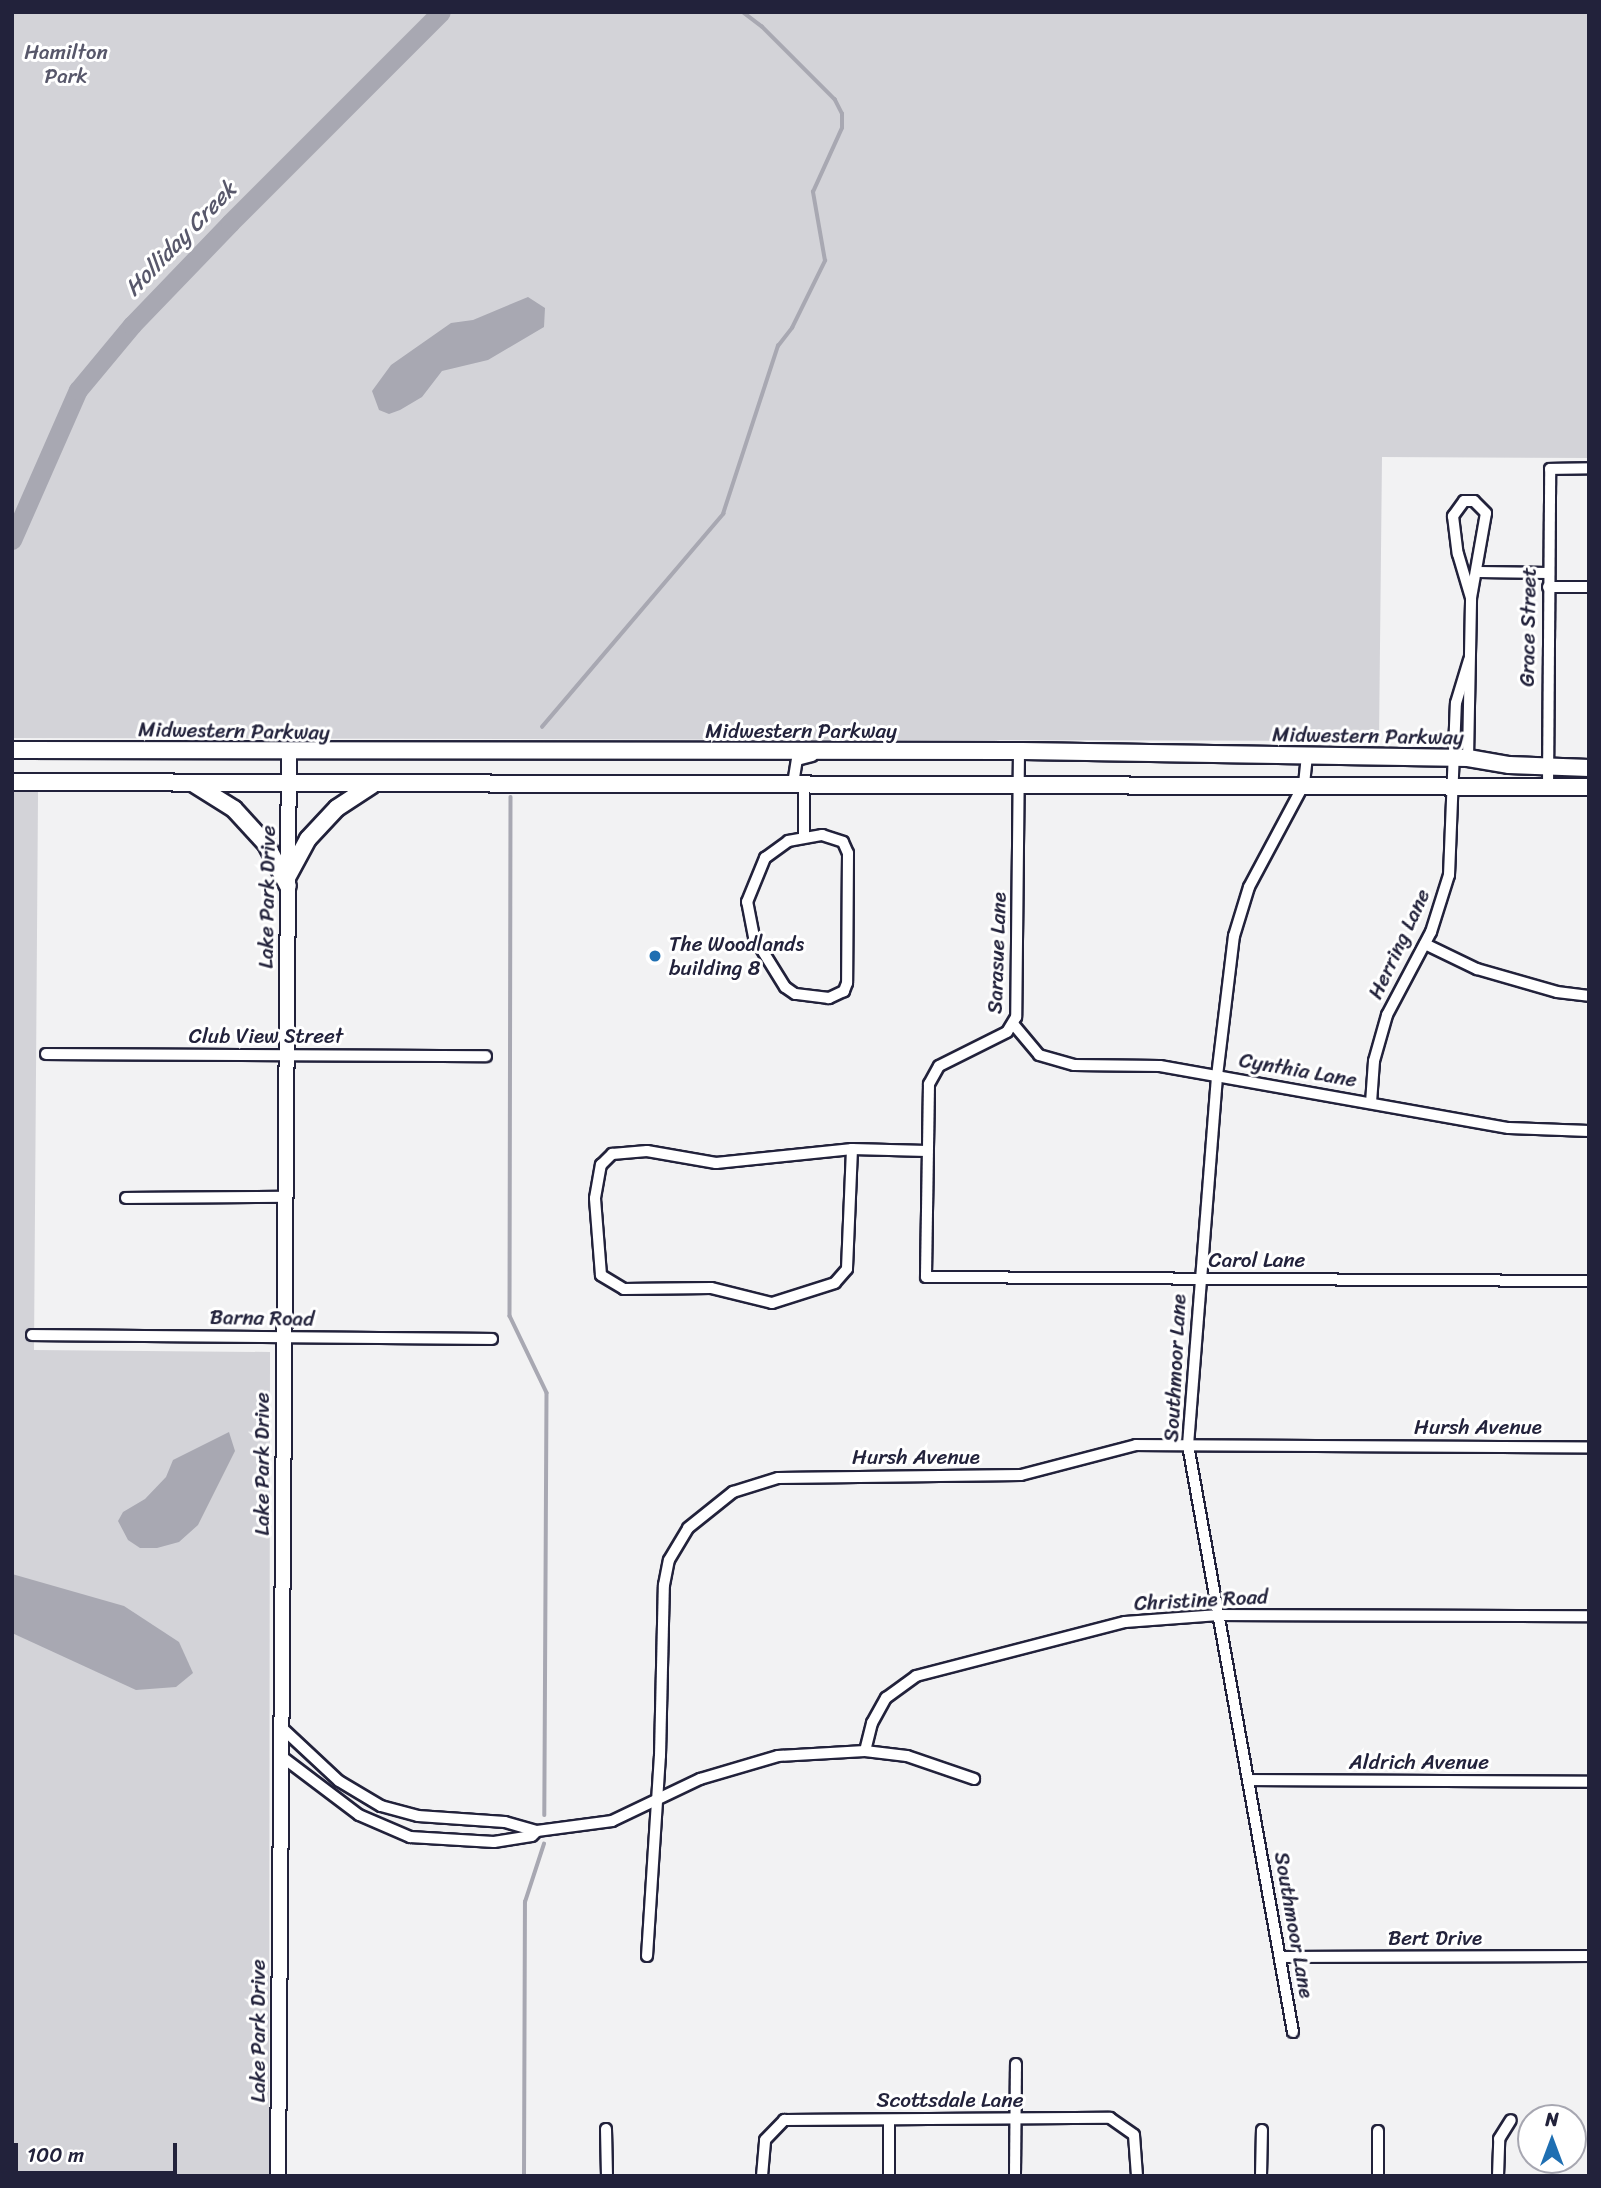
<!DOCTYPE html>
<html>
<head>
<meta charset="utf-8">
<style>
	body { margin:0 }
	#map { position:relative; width:1601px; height:2188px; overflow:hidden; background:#f2f2f3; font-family:Sriracha,sans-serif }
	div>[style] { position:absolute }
	.green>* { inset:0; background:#d3d3d8 }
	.water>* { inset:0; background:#a8a8b2 }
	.stream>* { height:3.5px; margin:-1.75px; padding:0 1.75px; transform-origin:1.75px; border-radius:1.75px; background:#a8a8b2 }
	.river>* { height:19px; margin:-9.5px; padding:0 9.5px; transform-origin:9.5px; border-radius:9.5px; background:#a8a8b2 }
	.roads { filter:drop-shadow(2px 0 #22223b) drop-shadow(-2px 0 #22223b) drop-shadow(0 2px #22223b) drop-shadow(0 -2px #22223b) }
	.minor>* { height:10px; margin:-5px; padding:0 5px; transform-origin:5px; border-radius:5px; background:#fff }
	.tertiary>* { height:14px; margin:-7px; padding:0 7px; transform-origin:7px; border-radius:7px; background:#fff }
	.secondary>* { height:16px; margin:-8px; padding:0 8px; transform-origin:8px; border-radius:8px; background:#fff }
	.dots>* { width:19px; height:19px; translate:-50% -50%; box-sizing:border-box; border:4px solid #fff; border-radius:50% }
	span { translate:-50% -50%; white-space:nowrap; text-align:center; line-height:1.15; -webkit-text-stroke:6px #fff; paint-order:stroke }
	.park-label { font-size:21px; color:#57576a }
	.street-label { font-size:21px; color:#22223b }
	.poi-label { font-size:21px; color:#22223b }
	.left { translate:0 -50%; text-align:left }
	.water-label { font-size:23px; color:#58586b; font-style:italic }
	.frame { position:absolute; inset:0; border:14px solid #22223b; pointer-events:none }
	.north { position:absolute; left:1517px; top:2104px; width:70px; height:70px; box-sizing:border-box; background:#fff; border:2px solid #a7a7b1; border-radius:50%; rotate:0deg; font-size:19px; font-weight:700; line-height:28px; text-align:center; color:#22223b }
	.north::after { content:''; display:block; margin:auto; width:24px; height:32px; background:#1f6fb2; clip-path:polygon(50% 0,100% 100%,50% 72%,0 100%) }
	.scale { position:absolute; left:14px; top:2143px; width:163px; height:32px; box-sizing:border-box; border:4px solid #22223b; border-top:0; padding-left:9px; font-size:21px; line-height:24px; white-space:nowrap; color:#22223b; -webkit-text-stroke:5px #fff; paint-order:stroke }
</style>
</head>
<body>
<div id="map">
	<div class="green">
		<i style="clip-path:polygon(12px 12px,1589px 12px,1589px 458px,1382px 457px,1379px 741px,12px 738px)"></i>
		<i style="clip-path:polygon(12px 790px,38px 791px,38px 796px,34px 1350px,270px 1352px,269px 2176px,12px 2176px)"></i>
	</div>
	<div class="water">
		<i style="clip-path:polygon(528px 297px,545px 308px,544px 327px,488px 360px,442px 371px,422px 397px,400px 410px,389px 414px,379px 410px,372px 391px,391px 365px,451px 323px,473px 320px)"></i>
		<i style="clip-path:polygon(229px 1432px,235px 1451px,198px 1525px,179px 1542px,157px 1548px,140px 1548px,128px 1540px,118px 1521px,123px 1512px,145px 1499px,166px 1477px,173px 1460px)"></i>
		<i style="clip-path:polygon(12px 1574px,124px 1606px,179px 1642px,193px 1673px,176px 1687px,136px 1690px,12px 1633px)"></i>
	</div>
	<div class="stream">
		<i style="left:542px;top:727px;width:280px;rotate:-49.6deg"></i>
		<i style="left:723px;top:514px;width:177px;rotate:-71.9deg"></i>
		<i style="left:778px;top:346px;width:23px;rotate:-52deg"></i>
		<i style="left:792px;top:328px;width:75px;rotate:-63.8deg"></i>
		<i style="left:825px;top:261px;width:70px;rotate:-99.9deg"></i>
		<i style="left:813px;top:192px;width:70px;rotate:-65.6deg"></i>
		<i style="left:842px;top:128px;width:14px;rotate:-90deg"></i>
		<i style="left:842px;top:114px;width:16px;rotate:-117deg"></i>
		<i style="left:835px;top:100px;width:103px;rotate:-135deg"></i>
		<i style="left:762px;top:27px;width:25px;rotate:-143deg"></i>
		<i style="left:511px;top:797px;width:519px;rotate:90.11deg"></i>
		<i style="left:510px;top:1316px;width:85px;rotate:64.3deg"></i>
		<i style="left:547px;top:1393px;width:422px;rotate:90.3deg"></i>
		<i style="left:524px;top:2176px;width:274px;rotate:-89.8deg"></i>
		<i style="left:525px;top:1902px;width:61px;rotate:-71.9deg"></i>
	</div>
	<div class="river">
		<i style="left:12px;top:540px;width:164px;rotate:-66.3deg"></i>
		<i style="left:78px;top:390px;width:85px;rotate:-50.3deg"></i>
		<i style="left:132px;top:325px;width:141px;rotate:-46.1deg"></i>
		<i style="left:230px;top:223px;width:298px;rotate:-45deg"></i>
	</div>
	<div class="roads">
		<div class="minor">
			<i style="left:1479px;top:572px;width:69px;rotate:0.8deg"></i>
			<i style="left:1548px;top:587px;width:41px"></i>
			<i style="left:1019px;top:751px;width:266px;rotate:90.6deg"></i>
			<i style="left:1016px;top:1017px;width:17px;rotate:121deg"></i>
			<i style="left:1007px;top:1032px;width:76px;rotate:153.4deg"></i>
			<i style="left:939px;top:1066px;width:21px;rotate:119deg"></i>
			<i style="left:929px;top:1084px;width:193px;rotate:90.9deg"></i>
			<i style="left:926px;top:1277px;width:663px;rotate:0.35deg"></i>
			<i style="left:1468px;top:758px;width:160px;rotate:-88.9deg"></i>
			<i style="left:1471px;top:598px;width:86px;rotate:-80deg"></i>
			<i style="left:1486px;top:513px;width:17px;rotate:-135deg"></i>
			<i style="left:1474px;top:501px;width:10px;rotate:180deg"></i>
			<i style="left:1464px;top:501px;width:19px;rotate:126deg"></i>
			<i style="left:1453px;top:516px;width:38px;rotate:83deg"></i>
			<i style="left:1458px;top:554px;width:46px;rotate:73.5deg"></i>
			<i style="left:793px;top:784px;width:24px;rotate:-81deg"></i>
			<i style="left:797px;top:760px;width:16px;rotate:-15deg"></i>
			<i style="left:1548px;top:786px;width:317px;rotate:-89.6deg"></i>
			<i style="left:1550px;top:469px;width:39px;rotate:-1deg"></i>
			<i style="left:822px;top:835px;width:22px;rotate:18deg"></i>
			<i style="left:843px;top:842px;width:12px;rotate:66deg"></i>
			<i style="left:848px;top:853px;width:130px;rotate:90.4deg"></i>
			<i style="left:847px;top:983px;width:9px;rotate:111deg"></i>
			<i style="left:844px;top:991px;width:17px;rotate:155deg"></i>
			<i style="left:829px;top:998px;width:34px;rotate:-173deg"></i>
			<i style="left:795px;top:994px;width:12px;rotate:-145deg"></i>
			<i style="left:785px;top:987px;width:59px;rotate:-121.8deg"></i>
			<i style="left:754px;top:937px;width:36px;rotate:-101deg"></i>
			<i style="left:747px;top:902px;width:48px;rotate:-67.8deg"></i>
			<i style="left:765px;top:858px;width:29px;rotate:-36deg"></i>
			<i style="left:788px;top:841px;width:35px;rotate:-10deg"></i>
			<i style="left:804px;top:836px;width:52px;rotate:-90deg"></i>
			<i style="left:1425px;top:944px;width:58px;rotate:25.7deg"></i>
			<i style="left:1477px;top:969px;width:83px;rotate:16deg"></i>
			<i style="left:1557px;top:992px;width:32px;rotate:7deg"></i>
			<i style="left:1014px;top:1025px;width:39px;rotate:50deg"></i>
			<i style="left:1039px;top:1055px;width:36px;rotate:16deg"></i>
			<i style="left:1074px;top:1065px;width:86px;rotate:0.7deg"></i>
			<i style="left:1160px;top:1066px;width:354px;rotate:10.1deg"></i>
			<i style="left:1509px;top:1128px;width:80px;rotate:2.1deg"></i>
			<i style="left:46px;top:1054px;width:440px;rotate:0.3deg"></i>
			<i style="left:1371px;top:1103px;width:42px;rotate:-85.9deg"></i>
			<i style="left:1374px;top:1061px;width:48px;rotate:-74.2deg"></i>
			<i style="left:1387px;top:1015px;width:94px;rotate:-62.1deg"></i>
			<i style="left:1431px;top:932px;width:60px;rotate:-72.5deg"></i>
			<i style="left:1449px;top:875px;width:172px;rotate:-87.7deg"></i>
			<i style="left:1456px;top:703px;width:45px;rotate:-73.2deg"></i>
			<i style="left:852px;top:1149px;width:120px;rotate:92.4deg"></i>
			<i style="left:847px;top:1269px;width:18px;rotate:131deg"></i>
			<i style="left:835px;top:1283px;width:66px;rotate:162.4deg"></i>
			<i style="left:772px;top:1303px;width:63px;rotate:-166.2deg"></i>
			<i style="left:711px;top:1288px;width:87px;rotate:179.3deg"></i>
			<i style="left:624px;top:1289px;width:27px;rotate:-149deg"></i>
			<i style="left:601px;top:1275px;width:77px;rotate:-94.5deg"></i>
			<i style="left:595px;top:1198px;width:34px;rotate:-80deg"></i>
			<i style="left:601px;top:1165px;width:16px;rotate:-45deg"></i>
			<i style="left:612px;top:1154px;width:35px;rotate:-5deg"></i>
			<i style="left:647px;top:1151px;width:70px;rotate:9.9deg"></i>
			<i style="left:716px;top:1163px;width:137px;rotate:-5.9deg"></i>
			<i style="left:852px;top:1149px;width:75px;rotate:1.5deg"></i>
			<i style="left:126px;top:1198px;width:159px;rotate:-0.4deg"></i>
			<i style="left:32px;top:1335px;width:460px;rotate:0.5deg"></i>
			<i style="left:281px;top:1727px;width:79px;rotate:43deg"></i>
			<i style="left:339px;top:1781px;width:49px;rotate:30.8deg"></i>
			<i style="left:381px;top:1806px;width:38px;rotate:15deg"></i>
			<i style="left:418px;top:1816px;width:87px;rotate:3.9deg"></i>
			<i style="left:505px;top:1822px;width:33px;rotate:16deg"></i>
			<i style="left:537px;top:1831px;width:76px;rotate:-7.6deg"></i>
			<i style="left:612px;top:1821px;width:98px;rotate:-25.5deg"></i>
			<i style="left:700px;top:1779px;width:81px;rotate:-16.4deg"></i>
			<i style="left:778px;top:1756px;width:87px;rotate:-3.3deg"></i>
			<i style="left:865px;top:1751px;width:42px;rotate:6.8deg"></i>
			<i style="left:907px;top:1756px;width:71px;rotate:18.9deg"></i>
			<i style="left:865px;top:1751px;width:29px;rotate:-76deg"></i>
			<i style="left:872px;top:1723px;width:29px;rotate:-61deg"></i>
			<i style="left:886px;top:1698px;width:37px;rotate:-36deg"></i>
			<i style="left:916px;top:1676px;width:216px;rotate:-14.5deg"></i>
			<i style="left:1125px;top:1622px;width:94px;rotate:-4.3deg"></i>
			<i style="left:1219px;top:1615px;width:370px;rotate:0.2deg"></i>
			<i style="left:281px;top:1756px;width:98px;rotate:37.1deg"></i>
			<i style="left:359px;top:1815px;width:56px;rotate:23.3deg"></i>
			<i style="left:410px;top:1837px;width:84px;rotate:3.4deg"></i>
			<i style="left:494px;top:1842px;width:38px;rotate:-9deg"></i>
			<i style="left:532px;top:1836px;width:7px;rotate:-45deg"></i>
			<i style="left:1249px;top:1780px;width:340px;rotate:0.3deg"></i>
			<i style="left:647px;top:1956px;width:200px;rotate:-86.3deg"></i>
			<i style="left:660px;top:1756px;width:171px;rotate:-88.7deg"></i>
			<i style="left:664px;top:1585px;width:25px;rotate:-79deg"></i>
			<i style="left:669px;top:1560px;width:37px;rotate:-59deg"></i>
			<i style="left:688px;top:1528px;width:58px;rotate:-38.7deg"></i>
			<i style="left:733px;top:1492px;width:47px;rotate:-17.3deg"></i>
			<i style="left:778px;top:1478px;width:243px;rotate:-0.7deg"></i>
			<i style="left:1021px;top:1475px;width:119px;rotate:-14.6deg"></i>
			<i style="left:1136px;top:1445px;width:453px;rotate:0.3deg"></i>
			<i style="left:1282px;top:1957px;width:307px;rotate:-0.2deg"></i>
			<i style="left:1293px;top:2032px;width:596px;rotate:-100.14deg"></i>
			<i style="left:1188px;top:1445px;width:370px;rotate:-85.5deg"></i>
			<i style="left:1217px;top:1076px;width:141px;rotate:-83.1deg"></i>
			<i style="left:1234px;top:936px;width:51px;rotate:-73deg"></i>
			<i style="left:1249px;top:887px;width:117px;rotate:-61.9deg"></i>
			<i style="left:1304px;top:784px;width:27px;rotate:-84deg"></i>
			<i style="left:889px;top:2121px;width:55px;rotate:90deg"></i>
			<i style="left:606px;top:2129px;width:47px;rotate:88.8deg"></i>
			<i style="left:1378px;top:2131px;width:45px;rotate:90deg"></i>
			<i style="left:762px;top:2176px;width:36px;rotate:-85deg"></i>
			<i style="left:765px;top:2140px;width:28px;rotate:-46deg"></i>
			<i style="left:784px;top:2120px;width:326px;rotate:-0.4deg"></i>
			<i style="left:1110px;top:2118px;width:29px;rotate:35deg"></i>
			<i style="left:1134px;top:2135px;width:41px;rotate:85.8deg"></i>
			<i style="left:1015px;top:2176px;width:112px;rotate:-89.5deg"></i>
			<i style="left:1261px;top:2176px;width:46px;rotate:-88.8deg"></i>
			<i style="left:1498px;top:2176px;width:37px;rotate:-88deg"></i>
			<i style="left:1499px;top:2139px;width:22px;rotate:-58deg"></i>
		</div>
		<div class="tertiary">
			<i style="left:278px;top:2176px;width:1423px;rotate:-89.56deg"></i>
		</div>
		<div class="secondary">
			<i style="left:12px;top:750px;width:1007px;rotate:0.06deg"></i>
			<i style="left:1019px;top:751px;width:449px;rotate:0.9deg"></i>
			<i style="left:1468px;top:758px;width:42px;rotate:9.7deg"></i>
			<i style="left:1509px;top:765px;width:80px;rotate:2.1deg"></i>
			<i style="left:12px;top:782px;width:1577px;rotate:0.18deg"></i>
			<i style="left:194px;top:784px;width:47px;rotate:32deg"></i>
			<i style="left:234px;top:809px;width:47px;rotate:47.6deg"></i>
			<i style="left:266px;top:844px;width:47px;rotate:62.4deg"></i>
			<i style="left:288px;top:876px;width:42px;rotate:-61.6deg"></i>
			<i style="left:308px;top:839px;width:42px;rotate:-46.9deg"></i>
			<i style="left:337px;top:808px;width:42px;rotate:-33.3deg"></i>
		</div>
	</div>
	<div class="dots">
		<i style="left:655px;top:956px;background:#1f6fb2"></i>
	</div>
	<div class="park-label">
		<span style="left:66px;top:64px">Hamilton<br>Park</span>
	</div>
	<div class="street-label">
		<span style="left:1528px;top:627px;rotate:-89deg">Grace Street</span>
		<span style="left:234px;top:731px;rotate:1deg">Midwestern Parkway</span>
		<span style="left:801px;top:731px">Midwestern Parkway</span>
		<span style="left:1368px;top:736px;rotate:1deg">Midwestern Parkway</span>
		<span style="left:267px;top:897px;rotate:-89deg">Lake Park Drive</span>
		<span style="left:1399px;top:944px;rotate:-65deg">Herring Lane</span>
		<span style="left:997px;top:953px;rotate:-88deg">Sarasue Lane</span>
		<span style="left:266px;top:1036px">Club View Street</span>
		<span style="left:1298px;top:1070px;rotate:10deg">Cynthia Lane</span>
		<span style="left:1257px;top:1260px">Carol Lane</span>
		<span style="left:262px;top:1318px;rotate:1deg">Barna Road</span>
		<span style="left:1175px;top:1368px;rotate:-87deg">Southmoor Lane</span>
		<span style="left:1478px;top:1427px">Hursh Avenue</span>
		<span style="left:916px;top:1457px">Hursh Avenue</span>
		<span style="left:262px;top:1464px;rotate:-90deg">Lake Park Drive</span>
		<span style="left:1201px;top:1600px;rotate:-3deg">Christine Road</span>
		<span style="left:1419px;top:1762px">Aldrich Avenue</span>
		<span style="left:1294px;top:1925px;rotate:80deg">Southmoor Lane</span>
		<span style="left:1435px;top:1938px">Bert Drive</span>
		<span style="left:258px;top:2031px;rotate:-90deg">Lake Park Drive</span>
		<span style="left:950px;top:2100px">Scottsdale Lane</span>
	</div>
	<div class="poi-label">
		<span class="left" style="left:669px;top:956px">The Woodlands<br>building 8</span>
	</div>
	<div class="water-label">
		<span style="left:181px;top:239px;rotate:-46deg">Holliday Creek</span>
	</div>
	<div class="frame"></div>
	<div class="north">N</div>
	<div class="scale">100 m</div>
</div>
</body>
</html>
